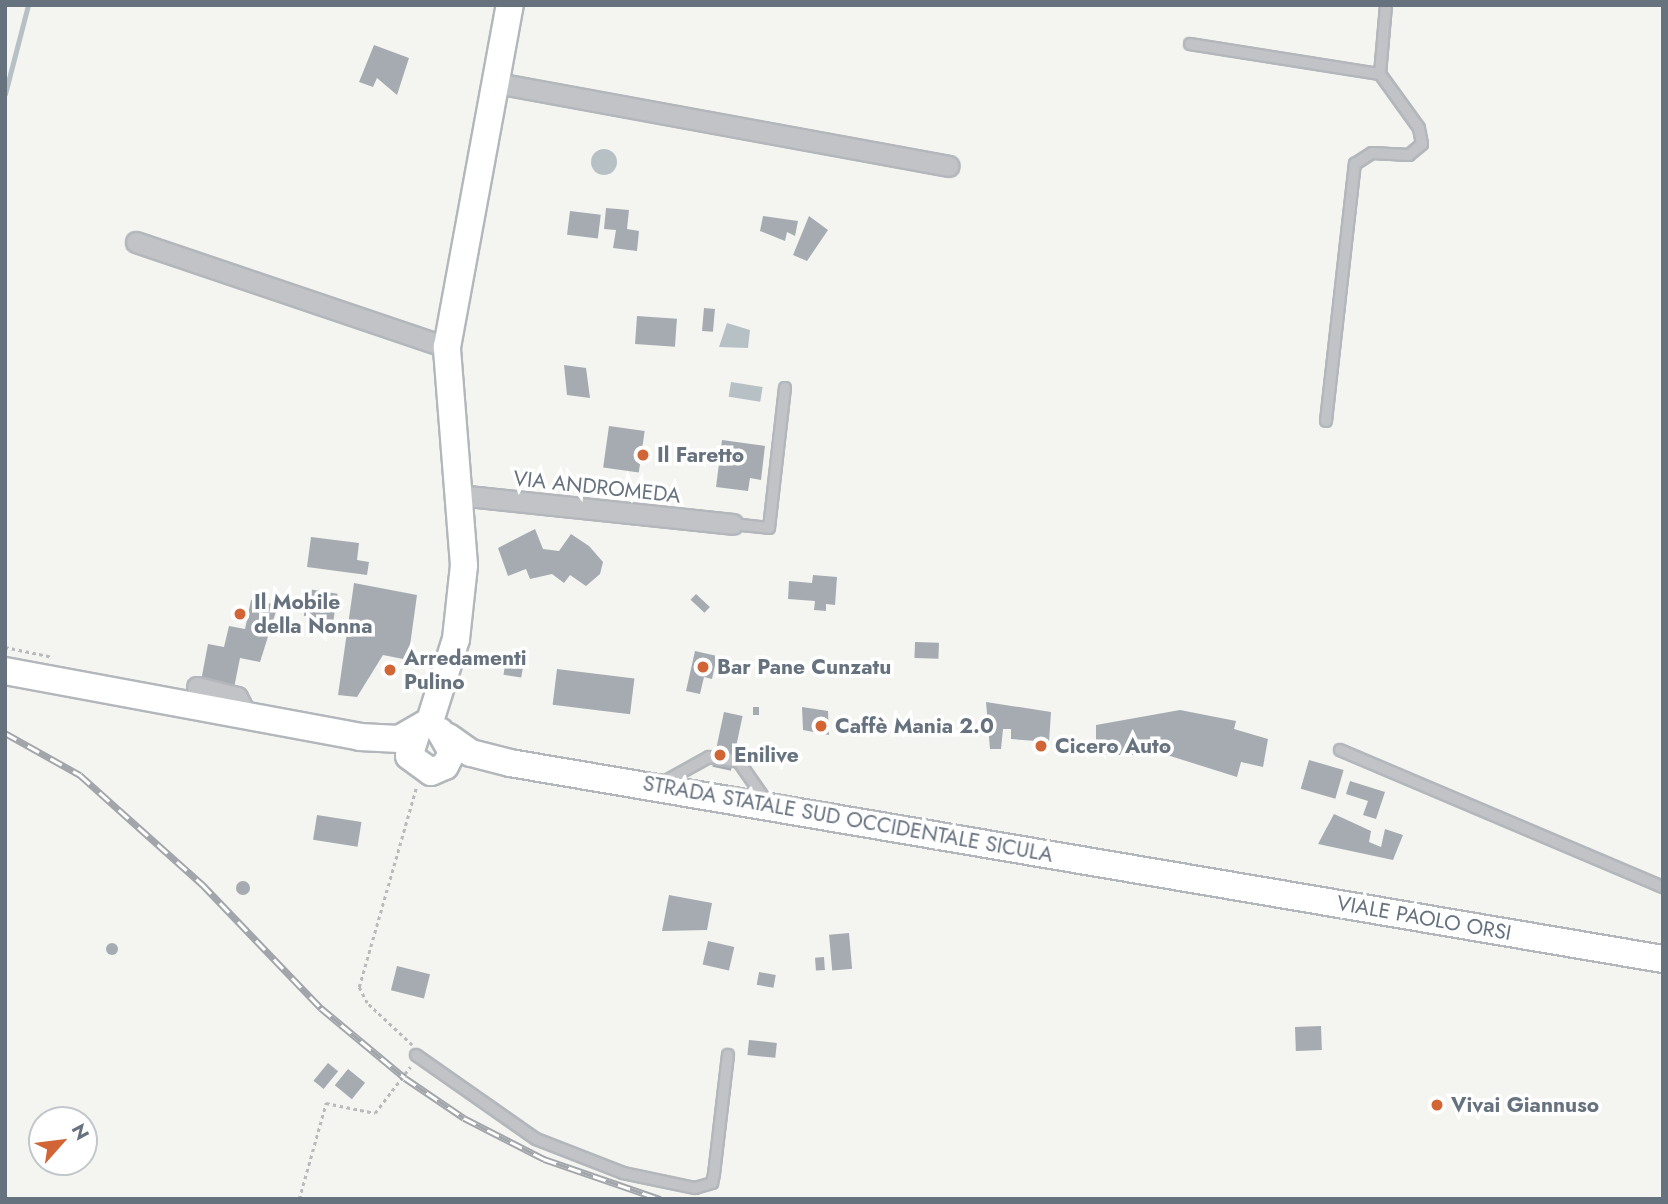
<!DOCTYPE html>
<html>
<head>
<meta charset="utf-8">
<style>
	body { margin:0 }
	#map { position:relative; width:1668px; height:1204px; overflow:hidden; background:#f4f5f1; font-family:Jost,sans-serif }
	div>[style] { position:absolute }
	.water>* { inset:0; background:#b7c0c5; transform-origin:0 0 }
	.round { border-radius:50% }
	.stream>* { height:4.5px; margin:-2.25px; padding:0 2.25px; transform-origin:2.25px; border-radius:2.25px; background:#b7c0c5 }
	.building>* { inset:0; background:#a5abb1; transform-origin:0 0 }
	.path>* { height:2.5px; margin-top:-1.25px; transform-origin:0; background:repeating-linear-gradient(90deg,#b8babc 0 3.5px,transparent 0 7px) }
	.roads { filter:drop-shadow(2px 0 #b3b7bb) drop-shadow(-2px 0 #b3b7bb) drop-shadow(0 2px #b3b7bb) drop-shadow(0 -2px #b3b7bb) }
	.lane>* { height:10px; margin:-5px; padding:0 5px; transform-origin:5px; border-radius:5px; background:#c1c3c6 }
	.street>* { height:19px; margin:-9.5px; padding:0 9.5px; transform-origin:9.5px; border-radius:9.5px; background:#c1c3c6 }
	.secondary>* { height:26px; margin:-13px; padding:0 13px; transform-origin:13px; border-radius:13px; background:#fff }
	.rail>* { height:7px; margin-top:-3.5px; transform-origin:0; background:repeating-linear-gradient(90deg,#fff 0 13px,#a2a6ab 0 26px); box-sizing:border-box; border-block:2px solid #a2a6ab }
	.dots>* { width:19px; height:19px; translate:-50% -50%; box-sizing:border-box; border:4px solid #fff; border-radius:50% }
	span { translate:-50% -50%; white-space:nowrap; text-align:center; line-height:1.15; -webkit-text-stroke:7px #fff; paint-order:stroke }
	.poi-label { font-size:21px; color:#67727f; font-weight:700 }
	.left { translate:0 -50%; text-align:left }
	.street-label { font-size:21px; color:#67727f }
	.frame { position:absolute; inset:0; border:7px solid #67727f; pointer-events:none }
	.north { position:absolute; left:28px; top:1106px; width:70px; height:70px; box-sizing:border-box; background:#fff; border:2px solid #c2c7cc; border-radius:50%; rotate:62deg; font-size:19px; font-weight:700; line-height:28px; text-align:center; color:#67727f }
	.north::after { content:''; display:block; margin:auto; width:24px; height:32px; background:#d16535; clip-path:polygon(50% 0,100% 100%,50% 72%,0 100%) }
</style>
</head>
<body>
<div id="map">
	<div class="water">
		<i class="round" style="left:591px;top:149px;width:26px;height:26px"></i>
		<i style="clip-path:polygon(727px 323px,750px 330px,748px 348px,719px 347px)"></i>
		<i style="left:731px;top:382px;width:32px;height:15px;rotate:9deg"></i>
	</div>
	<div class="stream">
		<i style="left:5px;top:94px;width:92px;rotate:-75.5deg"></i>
	</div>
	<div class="building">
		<i style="clip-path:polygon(374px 45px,409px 58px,397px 95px,377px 78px,373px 87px,359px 82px)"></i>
		<i style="clip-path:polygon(606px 208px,629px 210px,627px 229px,639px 231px,637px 251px,613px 248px,616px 230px,604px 229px)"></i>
		<i style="left:570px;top:211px;width:31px;height:24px;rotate:7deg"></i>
		<i style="clip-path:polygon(763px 216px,798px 221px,795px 236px,787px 232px,785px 241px,760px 231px)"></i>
		<i style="clip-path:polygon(809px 216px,828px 230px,807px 261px,793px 255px)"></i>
		<i style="left:704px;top:308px;width:11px;height:23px;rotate:5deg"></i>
		<i style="left:637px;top:316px;width:40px;height:28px;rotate:4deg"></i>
		<i style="clip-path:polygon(564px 365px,586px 368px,590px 398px,567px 395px)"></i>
		<i style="left:609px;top:426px;width:36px;height:42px;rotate:8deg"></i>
		<i style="clip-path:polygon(722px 440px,765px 446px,761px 480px,750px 478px,748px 491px,716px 487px)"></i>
		<i style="clip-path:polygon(535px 529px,543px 549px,559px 551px,571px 534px,589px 546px,603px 562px,600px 574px,586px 586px,570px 575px,564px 583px,552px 574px,530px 579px,526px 569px,508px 576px,498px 548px)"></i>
		<i style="clip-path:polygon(311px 537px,359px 543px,357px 560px,369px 562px,367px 575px,307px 567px)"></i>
		<i style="clip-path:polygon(813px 575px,837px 577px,835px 605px,826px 604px,826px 611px,814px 610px,815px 601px,788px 599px,789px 581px,812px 583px)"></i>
		<i style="clip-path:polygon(354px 583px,417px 595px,408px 660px,383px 655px,357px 697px,338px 695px)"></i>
		<i style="left:308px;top:589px;width:30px;height:27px;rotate:9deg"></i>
		<i style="left:696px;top:594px;width:19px;height:8px;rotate:43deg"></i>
		<i style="clip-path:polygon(251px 600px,278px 605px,260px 662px,240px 658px,234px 688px,201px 681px,208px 644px,224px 647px,229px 626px,245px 629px)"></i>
		<i style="left:915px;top:642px;width:24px;height:16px;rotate:2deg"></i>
		<i style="clip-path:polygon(695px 651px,717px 656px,712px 679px,704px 677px,700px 694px,686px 691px)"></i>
		<i style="left:506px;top:659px;width:18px;height:16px;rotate:9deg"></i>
		<i style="left:557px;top:669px;width:78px;height:36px;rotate:7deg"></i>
		<i style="clip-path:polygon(986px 702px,1051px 712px,1049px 742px,1011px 739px,1011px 729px,1003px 729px,1001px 749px,990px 749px)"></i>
		<i style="left:753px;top:707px;width:6px;height:8px"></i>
		<i style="clip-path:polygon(802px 707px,828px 711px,829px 735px,803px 730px)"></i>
		<i style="clip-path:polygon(1180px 710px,1236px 721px,1234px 729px,1268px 739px,1263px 767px,1241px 762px,1237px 777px,1167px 755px,1096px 755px,1096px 725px)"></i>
		<i style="left:724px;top:712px;width:19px;height:56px;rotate:12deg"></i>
		<i style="left:1309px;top:760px;width:36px;height:30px;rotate:16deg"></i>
		<i style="clip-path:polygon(1350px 781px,1385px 792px,1376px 819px,1363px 815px,1368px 801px,1346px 794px)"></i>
		<i style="clip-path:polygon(1334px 814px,1371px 831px,1369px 842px,1381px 847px,1385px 829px,1403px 835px,1393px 860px,1318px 844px)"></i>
		<i style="left:317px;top:815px;width:45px;height:25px;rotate:9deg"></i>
		<i class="round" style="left:236px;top:881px;width:14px;height:14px"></i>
		<i style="clip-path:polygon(669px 895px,712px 903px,707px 930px,662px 931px)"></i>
		<i style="left:849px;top:933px;width:36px;height:20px;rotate:85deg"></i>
		<i style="left:708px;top:941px;width:27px;height:24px;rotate:13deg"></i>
		<i class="round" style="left:106px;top:943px;width:12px;height:12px"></i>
		<i style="left:824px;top:957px;width:13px;height:9px;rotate:86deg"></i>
		<i style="left:397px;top:966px;width:34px;height:25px;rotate:14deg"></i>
		<i style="left:759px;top:972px;width:17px;height:13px;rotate:10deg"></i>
		<i style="left:1321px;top:1026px;width:24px;height:26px;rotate:88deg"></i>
		<i style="left:749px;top:1040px;width:28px;height:15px;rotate:6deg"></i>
		<i style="left:328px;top:1063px;width:13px;height:23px;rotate:39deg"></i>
		<i style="left:348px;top:1069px;width:22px;height:21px;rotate:39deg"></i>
	</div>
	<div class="path">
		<i style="left:5px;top:647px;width:49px;rotate:11.8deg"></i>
		<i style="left:412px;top:1045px;width:62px;rotate:-137deg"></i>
		<i style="left:367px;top:1003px;width:18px;rotate:-117deg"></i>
		<i style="left:359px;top:987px;width:207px;rotate:-74deg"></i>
		<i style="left:299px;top:1199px;width:100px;rotate:-74.3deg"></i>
		<i style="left:326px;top:1103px;width:50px;rotate:11.5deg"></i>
		<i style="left:375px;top:1113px;width:58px;rotate:-52.7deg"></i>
	</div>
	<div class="roads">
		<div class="lane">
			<i style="left:1190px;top:44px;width:192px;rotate:9deg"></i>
			<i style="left:1326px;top:421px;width:259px;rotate:-83.6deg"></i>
			<i style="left:1355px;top:164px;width:20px;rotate:-33deg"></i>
			<i style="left:1372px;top:153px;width:37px;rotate:3deg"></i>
			<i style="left:1409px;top:155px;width:17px;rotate:-40deg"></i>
			<i style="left:1422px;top:144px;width:16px;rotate:-101deg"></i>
			<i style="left:1419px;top:128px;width:67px;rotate:-125.8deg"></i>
			<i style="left:1380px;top:74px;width:69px;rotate:-85deg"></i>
			<i style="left:732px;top:524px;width:37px;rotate:6deg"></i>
			<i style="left:769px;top:528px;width:141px;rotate:-83.5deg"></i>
			<i style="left:1340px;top:750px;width:351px;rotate:23deg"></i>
			<i style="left:662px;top:783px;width:54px;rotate:-29deg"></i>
			<i style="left:709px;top:757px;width:30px;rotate:9deg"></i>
			<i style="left:739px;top:762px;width:47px;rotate:55.3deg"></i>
			<i style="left:416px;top:1055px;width:146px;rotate:35deg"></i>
			<i style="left:536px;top:1139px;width:93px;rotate:21.3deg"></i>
			<i style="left:623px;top:1173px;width:74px;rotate:11.8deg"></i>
			<i style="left:695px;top:1188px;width:18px;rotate:-16deg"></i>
			<i style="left:712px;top:1183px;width:9px;rotate:-77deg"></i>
			<i style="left:714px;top:1174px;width:120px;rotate:-83.3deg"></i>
		</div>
		<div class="street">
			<i style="left:497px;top:83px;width:459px;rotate:10.4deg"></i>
			<i style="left:136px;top:242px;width:328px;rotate:18.7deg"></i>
			<i style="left:458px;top:495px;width:276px;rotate:6deg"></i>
			<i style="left:197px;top:687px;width:41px;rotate:14deg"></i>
			<i style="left:237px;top:697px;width:18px;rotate:63deg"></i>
		</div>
		<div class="secondary">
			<i style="left:5px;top:671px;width:361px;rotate:10.5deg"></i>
			<i style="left:360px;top:737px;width:39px;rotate:3deg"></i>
			<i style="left:399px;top:739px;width:36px;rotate:-30deg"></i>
			<i style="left:430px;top:721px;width:86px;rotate:-72.4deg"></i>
			<i style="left:456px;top:639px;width:74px;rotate:-83.8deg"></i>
			<i style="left:464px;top:565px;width:219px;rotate:-94.5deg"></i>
			<i style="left:447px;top:347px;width:348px;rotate:-79.6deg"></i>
			<i style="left:417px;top:732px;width:25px;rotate:108deg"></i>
			<i style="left:409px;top:756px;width:27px;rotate:36deg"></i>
			<i style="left:431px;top:772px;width:15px;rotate:-23deg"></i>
			<i style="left:445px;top:766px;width:16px;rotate:-63deg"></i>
			<i style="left:452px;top:752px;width:24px;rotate:-120deg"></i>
			<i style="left:448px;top:737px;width:28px;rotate:35deg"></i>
			<i style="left:471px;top:753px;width:40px;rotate:14.4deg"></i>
			<i style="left:510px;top:763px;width:1170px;rotate:9.65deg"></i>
		</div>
	</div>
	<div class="rail">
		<i style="left:5px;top:733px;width:86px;rotate:29.2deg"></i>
		<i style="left:80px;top:775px;width:164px;rotate:41.8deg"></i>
		<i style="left:202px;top:884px;width:172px;rotate:46.2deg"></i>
		<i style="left:321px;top:1008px;width:109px;rotate:39.8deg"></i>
		<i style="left:405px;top:1078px;width:71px;rotate:34.1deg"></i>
		<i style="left:464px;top:1118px;width:90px;rotate:27.1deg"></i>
		<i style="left:544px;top:1159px;width:123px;rotate:19deg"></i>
	</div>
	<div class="dots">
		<i style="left:643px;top:455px;background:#d16535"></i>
		<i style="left:240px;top:614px;background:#d16535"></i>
		<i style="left:703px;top:667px;background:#d16535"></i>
		<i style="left:390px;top:670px;background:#d16535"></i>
		<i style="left:821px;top:726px;background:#d16535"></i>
		<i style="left:1041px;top:746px;background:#d16535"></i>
		<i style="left:720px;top:755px;background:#d16535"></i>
		<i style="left:1437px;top:1105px;background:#d16535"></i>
	</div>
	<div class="poi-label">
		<span class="left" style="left:657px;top:455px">Il Faretto</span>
		<span class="left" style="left:254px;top:614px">Il Mobile<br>della Nonna</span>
		<span class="left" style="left:404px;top:670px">Arredamenti<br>Pulino</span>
		<span class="left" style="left:717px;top:667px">Bar Pane Cunzatu</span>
		<span class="left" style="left:835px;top:726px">Caffè Mania 2.0</span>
		<span class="left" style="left:1055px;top:746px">Cicero Auto</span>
		<span class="left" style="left:734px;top:755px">Enilive</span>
		<span class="left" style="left:1451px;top:1105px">Vivai Giannuso</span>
	</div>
	<div class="street-label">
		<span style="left:597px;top:487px;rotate:6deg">VIA ANDROMEDA</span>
		<span style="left:848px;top:819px;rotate:10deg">STRADA STATALE SUD OCCIDENTALE SICULA</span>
		<span style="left:1424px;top:918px;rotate:10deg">VIALE PAOLO ORSI</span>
	</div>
	<div class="frame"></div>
	<div class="north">N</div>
</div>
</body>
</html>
